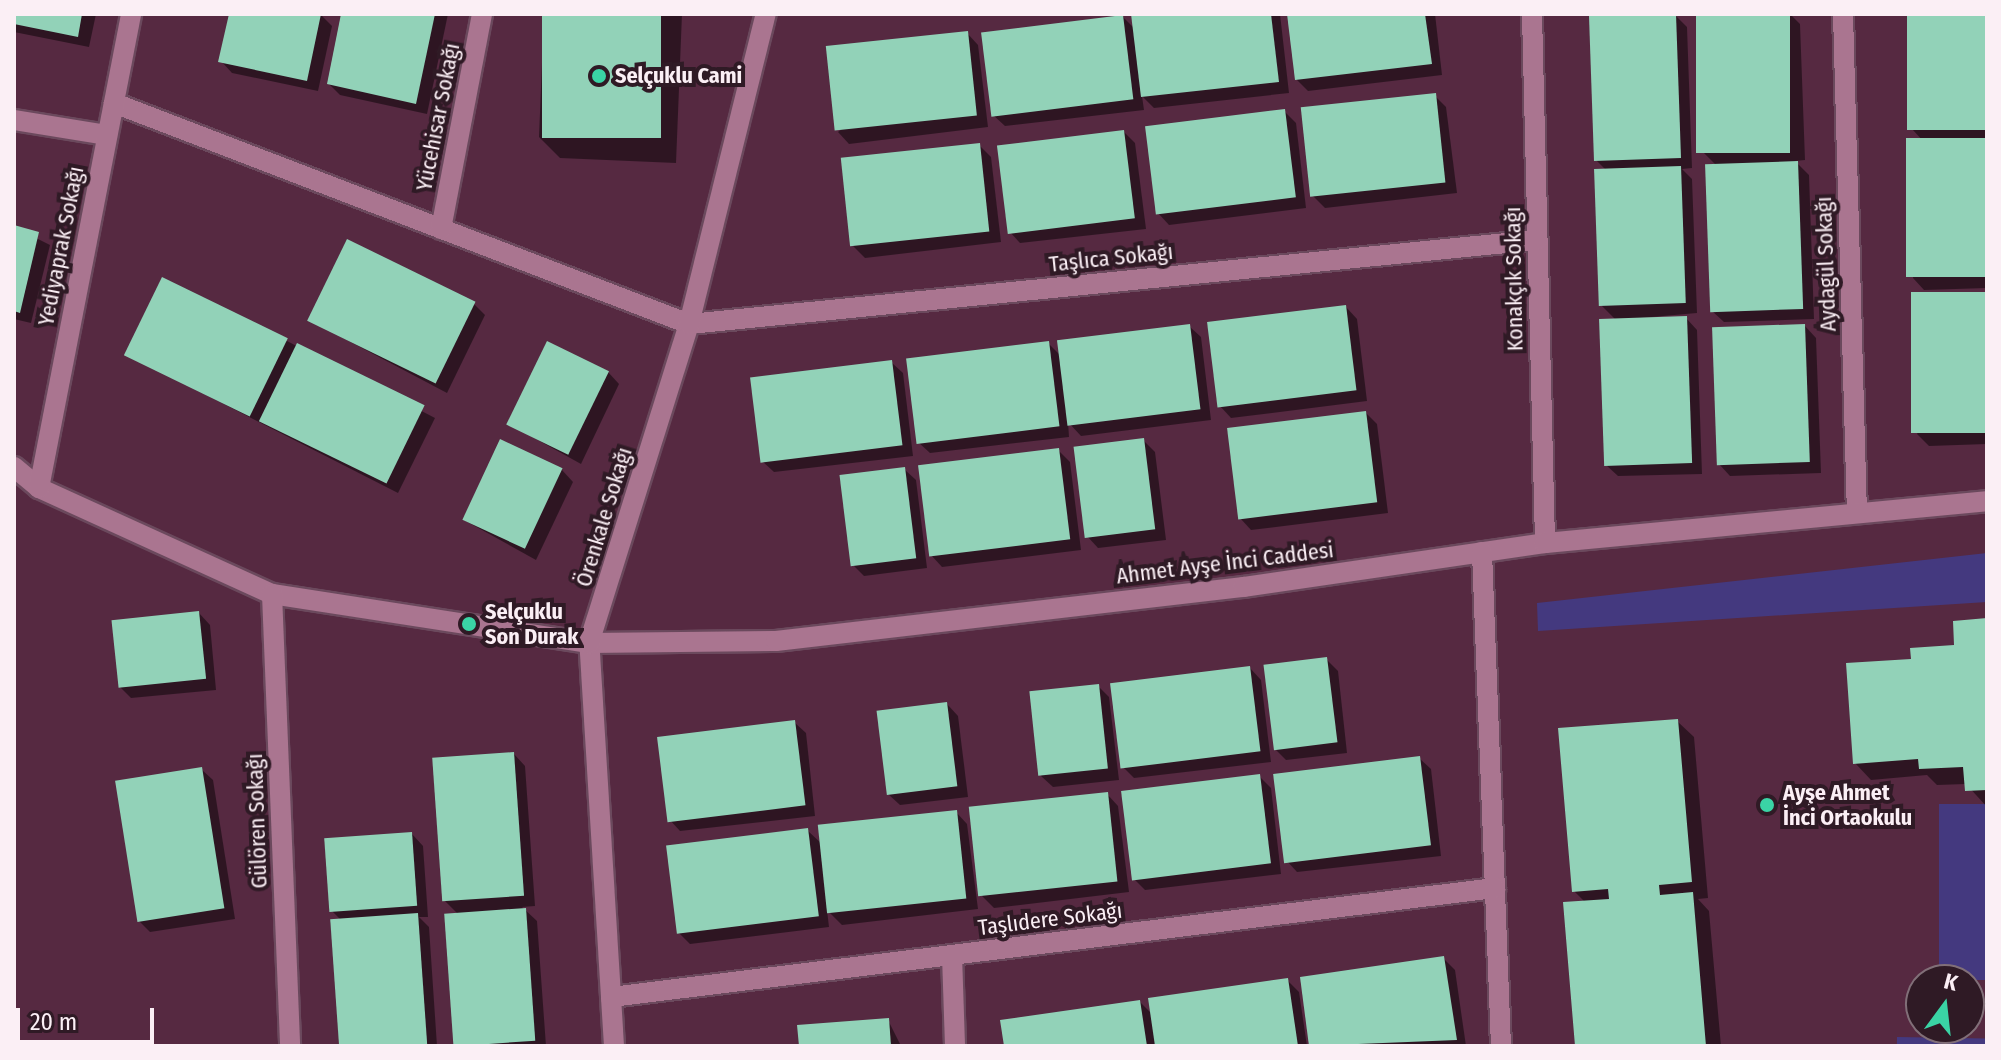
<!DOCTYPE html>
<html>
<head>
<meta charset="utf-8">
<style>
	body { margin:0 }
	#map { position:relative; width:2001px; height:1060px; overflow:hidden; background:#562941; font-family:"Fira Sans Condensed",sans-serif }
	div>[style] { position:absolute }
	.green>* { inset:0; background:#44397f; transform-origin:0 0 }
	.shadow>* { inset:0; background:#0007 }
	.building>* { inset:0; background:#92d2b8; transform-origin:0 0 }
	.roads { filter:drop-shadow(2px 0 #6b495d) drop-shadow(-2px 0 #6b495d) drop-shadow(0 2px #6b495d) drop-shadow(0 -2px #6b495d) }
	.minor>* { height:20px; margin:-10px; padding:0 10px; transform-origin:10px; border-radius:10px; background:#aa7590 }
	.dots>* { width:22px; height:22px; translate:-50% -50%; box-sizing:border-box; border:4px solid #2f1a25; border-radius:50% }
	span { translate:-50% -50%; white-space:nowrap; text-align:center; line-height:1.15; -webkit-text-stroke:8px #2f1a25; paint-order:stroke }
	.poi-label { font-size:22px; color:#fbeff5; font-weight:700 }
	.left { translate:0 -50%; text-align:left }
	.street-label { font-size:22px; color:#fbeff5 }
	.frame { position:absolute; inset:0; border:16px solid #fbeff5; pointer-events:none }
	.north { position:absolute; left:1905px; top:964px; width:80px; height:80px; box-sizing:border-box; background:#2f1a25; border:2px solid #816f78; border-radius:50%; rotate:15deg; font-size:22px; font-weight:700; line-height:32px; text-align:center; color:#fbeff5 }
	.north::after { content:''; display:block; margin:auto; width:28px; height:36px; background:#3ad4a5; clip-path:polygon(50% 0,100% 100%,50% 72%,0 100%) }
	.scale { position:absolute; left:16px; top:1008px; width:138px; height:36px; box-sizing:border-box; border:4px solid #fbeff5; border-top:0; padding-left:10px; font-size:24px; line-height:28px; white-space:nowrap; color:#fbeff5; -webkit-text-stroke:6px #2f1a25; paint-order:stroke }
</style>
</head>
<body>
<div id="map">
	<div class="green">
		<i style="clip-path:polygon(1987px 553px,1987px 602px,1538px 631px,1537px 603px)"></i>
		<i style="left:1939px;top:804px;width:48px;height:176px"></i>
		<i style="left:1897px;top:1037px;width:90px;height:9px;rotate:1deg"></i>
	</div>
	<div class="shadow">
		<i style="clip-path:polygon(14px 14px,96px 14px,89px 47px,14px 32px)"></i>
		<i style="clip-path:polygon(231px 14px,320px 14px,332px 26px,318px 91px,232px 73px,221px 61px)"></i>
		<i style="clip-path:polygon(343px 14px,448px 14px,427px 114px,340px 95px,329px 84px)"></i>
		<i style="clip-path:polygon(544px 14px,682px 14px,676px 163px,560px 158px,539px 137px)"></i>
		<i style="clip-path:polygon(1136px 14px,1280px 14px,1289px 93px,1154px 108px,1142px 96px,1144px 110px,1005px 126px,993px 115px,1123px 17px,1135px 29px)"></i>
		<i style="clip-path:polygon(1289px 14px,1435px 14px,1442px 75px,1308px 91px,1297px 80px)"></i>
		<i style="clip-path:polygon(1604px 14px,1674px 14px,1687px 27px,1692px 168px,1682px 169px,1692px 179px,1697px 313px,1618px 320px,1686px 318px,1697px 330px,1702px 474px,1618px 476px,1606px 465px,1616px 320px,1601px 305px,1606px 170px,1596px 160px)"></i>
		<i style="clip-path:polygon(1734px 14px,1790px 14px,1800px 24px,1805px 160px,1795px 161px,1809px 175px,1814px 319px,1724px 322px,1712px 311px,1717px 166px,1703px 152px)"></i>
		<i style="clip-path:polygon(1908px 14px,1987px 14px,1987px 288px,1924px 290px,1913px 278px,1924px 142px,1912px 129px)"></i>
		<i style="clip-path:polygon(967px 33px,978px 45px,988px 127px,849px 144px,838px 132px)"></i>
		<i style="clip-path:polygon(1435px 96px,1446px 107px,1457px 193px,1325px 208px,1313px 196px)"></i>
		<i style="clip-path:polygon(1284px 111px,1296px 123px,1306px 208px,1169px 225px,1158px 213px)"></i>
		<i style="clip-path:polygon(1124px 132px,1135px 143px,1146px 229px,1020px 243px,1009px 231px)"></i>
		<i style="clip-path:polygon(979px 145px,991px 157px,1001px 242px,865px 258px,853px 246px)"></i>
		<i style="clip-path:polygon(14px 227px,50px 245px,31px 323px,14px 319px)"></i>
		<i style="clip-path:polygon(1987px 294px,1987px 444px,1929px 446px,1917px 434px)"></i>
		<i style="clip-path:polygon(474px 304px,485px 315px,447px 393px,309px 320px)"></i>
		<i style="clip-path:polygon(1346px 307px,1357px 319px,1367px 401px,1231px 418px,1220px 406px)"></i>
		<i style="clip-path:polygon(1189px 326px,1201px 337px,1211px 420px,1081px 436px,1068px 422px,1069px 437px,930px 453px,918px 442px,1048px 343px,1061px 356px)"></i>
		<i style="clip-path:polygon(1805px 326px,1816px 338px,1821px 473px,1730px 476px,1719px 464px)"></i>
		<i style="clip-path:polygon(287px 341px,435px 418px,398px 493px,126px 354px)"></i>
		<i style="clip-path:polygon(891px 362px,903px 373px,913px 456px,774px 472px,762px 461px)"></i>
		<i style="clip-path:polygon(608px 372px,619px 384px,581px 464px,509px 424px)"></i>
		<i style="clip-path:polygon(1366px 413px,1377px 424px,1388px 513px,1251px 530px,1240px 518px)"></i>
		<i style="clip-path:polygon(1143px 440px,1155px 452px,1166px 540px,1098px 548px,1087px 536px)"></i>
		<i style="clip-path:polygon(1058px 450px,1070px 462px,1081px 550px,942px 567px,931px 555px)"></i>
		<i style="clip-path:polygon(904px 469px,916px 480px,927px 568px,864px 576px,852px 564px)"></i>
		<i style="clip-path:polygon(562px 470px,573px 482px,536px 560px,464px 520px)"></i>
		<i style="clip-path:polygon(199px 613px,210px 625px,216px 690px,131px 698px,120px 687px)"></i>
		<i style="clip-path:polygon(1987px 620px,1987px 807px,1966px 784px,1937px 785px,1927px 775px,1871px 780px,1855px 763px,1913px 661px,1957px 647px)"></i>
		<i style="clip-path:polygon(1326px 659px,1338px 671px,1347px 753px,1286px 760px,1275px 749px)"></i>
		<i style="clip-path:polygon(1250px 668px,1261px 680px,1271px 762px,1134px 778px,1122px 766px)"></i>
		<i style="clip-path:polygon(1098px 686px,1109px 697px,1119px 780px,1053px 787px,1041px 776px)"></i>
		<i style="clip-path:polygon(947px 704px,958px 716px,968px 797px,900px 805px,888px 794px)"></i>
		<i style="clip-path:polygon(1677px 721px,1694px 737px,1708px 898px,1698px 899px,1709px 911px,1721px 1046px,1577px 1046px,1586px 903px,1574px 891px)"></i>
		<i style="clip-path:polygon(794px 722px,806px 733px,815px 816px,680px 831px,669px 819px)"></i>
		<i style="clip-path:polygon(514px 754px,525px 766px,535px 906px,522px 907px,537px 921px,546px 1046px,455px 1046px,446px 916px,459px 915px,445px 901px)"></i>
		<i style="clip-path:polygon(1419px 758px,1431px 769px,1441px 856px,1297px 872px,1286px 860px)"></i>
		<i style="clip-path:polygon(201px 769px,213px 780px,235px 919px,150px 932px,139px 921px)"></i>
		<i style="clip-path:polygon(1259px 776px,1271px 788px,1281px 874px,1145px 890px,1133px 878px)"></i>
		<i style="clip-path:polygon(1107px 794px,1118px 806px,1129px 892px,994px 908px,982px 896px)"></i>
		<i style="clip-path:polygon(956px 812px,967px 824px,978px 909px,842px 925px,827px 910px,829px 927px,690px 944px,678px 932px,807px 830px,823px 845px)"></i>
		<i style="clip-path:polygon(412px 834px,423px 846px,428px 917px,419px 917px,429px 927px,437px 1046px,341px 1046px,342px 921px,332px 911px)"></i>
		<i style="clip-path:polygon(1443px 958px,1455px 970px,1466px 1046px,1311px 1046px,1302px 979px)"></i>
		<i style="clip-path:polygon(1287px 980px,1299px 992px,1307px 1046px,1006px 1046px,1140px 1002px,1153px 1015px)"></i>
		<i style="clip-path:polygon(888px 1020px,901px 1046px,801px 1046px)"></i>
	</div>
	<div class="building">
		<i style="clip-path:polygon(14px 14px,82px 14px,78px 37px,14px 24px)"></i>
		<i style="clip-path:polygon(229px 14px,321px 14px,307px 81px,218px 62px)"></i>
		<i style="clip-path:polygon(341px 14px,435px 14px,416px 104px,327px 84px)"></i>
		<i style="left:542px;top:14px;width:119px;height:124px"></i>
		<i style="clip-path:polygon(1131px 14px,1271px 14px,1279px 82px,1141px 97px)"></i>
		<i style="clip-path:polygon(1287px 14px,1425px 14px,1432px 64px,1295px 80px)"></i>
		<i style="clip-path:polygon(1658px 14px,1676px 14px,1681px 158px,1594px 161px,1589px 16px)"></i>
		<i style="left:1696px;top:14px;width:94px;height:139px"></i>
		<i style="left:1907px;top:14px;width:80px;height:116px"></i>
		<i style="left:1123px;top:15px;width:85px;height:143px;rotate:83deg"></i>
		<i style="left:968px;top:31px;width:85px;height:143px;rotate:84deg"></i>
		<i style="left:1436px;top:93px;width:90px;height:136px;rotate:84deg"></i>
		<i style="left:1285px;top:109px;width:89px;height:141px;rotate:83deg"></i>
		<i style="left:1124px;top:130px;width:89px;height:128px;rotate:83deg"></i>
		<i style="left:1987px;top:138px;width:139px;height:81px;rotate:90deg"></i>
		<i style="left:980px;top:143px;width:89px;height:140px;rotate:84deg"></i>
		<i style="left:1798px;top:161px;width:148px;height:93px;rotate:88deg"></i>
		<i style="left:1681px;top:166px;width:137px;height:87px;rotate:88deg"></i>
		<i style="clip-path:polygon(14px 225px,39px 232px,20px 313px,14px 311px)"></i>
		<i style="left:347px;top:239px;width:143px;height:91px;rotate:26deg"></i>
		<i style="left:162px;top:277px;width:140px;height:87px;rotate:26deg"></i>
		<i style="left:1987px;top:292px;width:141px;height:76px;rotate:90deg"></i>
		<i style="left:1346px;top:305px;width:86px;height:140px;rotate:83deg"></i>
		<i style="left:1687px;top:316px;width:147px;height:88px;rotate:88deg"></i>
		<i style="left:1190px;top:324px;width:86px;height:134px;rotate:83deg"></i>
		<i style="left:1805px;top:324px;width:138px;height:93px;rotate:88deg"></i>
		<i style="left:547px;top:341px;width:69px;height:93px;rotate:26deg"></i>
		<i style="left:1049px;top:341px;width:86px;height:144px;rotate:83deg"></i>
		<i style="left:297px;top:343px;width:142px;height:87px;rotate:26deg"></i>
		<i style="left:892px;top:360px;width:86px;height:143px;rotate:83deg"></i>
		<i style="left:1366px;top:411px;width:92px;height:140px;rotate:83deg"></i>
		<i style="left:1144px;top:438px;width:92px;height:71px;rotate:83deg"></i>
		<i style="left:500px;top:439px;width:69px;height:89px;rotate:25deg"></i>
		<i style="left:1059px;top:448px;width:92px;height:142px;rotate:83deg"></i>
		<i style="left:905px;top:467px;width:92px;height:66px;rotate:83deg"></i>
		<i style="left:199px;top:611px;width:68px;height:88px;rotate:84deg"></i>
		<i style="clip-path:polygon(1987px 618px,1987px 790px,1965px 791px,1963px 767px,1919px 769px,1918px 759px,1853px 764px,1846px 663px,1911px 659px,1910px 648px,1954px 645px,1953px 621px)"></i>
		<i style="left:1327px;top:657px;width:86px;height:64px;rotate:83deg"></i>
		<i style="left:1250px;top:666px;width:86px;height:141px;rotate:83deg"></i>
		<i style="left:1099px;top:684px;width:85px;height:70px;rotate:84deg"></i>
		<i style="left:947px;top:702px;width:85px;height:71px;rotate:83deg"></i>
		<i style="clip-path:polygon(1678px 719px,1692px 882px,1659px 885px,1660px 895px,1693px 892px,1706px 1046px,1575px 1046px,1563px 902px,1609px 899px,1608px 889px,1572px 892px,1558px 728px)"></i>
		<i style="left:795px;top:720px;width:86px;height:139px;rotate:83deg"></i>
		<i style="left:514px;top:752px;width:144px;height:82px;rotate:86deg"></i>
		<i style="left:1420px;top:756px;width:90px;height:148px;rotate:83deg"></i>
		<i style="left:202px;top:767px;width:143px;height:88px;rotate:81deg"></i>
		<i style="left:1260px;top:774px;width:90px;height:140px;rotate:83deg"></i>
		<i style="left:1108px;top:792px;width:90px;height:140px;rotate:84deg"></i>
		<i style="left:957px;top:810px;width:89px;height:140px;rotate:84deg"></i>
		<i style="left:808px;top:828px;width:89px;height:143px;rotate:83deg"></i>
		<i style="left:412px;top:832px;width:74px;height:88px;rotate:86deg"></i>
		<i style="left:526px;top:908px;width:133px;height:82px;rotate:86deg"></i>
		<i style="left:418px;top:913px;width:133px;height:88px;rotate:86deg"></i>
		<i style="clip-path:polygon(1444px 956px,1457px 1040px,1309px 1046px,1300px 977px)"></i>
		<i style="clip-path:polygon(1288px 978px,1298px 1046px,1155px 1046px,1148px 998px)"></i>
		<i style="clip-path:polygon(1140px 1000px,1147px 1046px,1004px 1046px,1000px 1020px)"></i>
		<i style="clip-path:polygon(889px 1018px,891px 1046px,799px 1046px,797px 1025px)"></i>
	</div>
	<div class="roads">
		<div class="minor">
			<i style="left:1532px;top:14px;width:529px;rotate:88.59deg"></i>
			<i style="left:1843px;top:14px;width:499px;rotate:88.4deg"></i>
			<i style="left:114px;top:103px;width:616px;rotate:21.02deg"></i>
			<i style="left:689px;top:324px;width:852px;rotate:-5.66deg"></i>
			<i style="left:14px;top:120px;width:94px;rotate:9.2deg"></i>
			<i style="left:441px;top:229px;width:219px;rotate:-79.2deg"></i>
			<i style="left:14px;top:467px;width:33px;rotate:40deg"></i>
			<i style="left:39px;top:488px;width:256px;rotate:24.5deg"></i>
			<i style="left:272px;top:594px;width:321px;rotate:8.8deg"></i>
			<i style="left:589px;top:643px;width:187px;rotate:-0.6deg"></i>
			<i style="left:776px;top:641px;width:471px;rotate:-6.6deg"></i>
			<i style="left:1244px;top:587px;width:304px;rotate:-8.3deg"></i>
			<i style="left:1545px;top:543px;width:444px;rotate:-5.4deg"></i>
			<i style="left:39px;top:488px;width:483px;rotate:-79deg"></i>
			<i style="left:1482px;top:552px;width:494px;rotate:87.8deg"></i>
			<i style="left:272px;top:594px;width:452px;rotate:87.7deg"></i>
			<i style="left:952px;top:955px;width:91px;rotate:88.1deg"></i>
			<i style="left:611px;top:997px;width:891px;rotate:-7.03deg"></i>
			<i style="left:614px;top:1046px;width:404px;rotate:-93.5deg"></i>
			<i style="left:589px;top:643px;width:334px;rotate:-72.6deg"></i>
			<i style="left:689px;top:324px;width:319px;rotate:-76.1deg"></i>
		</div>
	</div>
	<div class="dots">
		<i style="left:599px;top:76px;background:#3ad4a5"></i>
		<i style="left:469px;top:624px;background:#3ad4a5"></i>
		<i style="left:1767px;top:805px;background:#3ad4a5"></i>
	</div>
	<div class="poi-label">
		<span class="left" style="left:615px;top:76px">Selçuklu Cami</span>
		<span class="left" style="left:485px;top:624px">Selçuklu<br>Son Durak</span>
		<span class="left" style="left:1783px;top:805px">Ayşe Ahmet<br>İnci Ortaokulu</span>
	</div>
	<div class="street-label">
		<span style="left:438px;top:117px;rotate:-79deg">Yücehisar Sokağı</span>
		<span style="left:61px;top:246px;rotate:-79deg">Yediyaprak Sokağı</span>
		<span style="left:1111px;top:258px;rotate:-6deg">Taşlıca Sokağı</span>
		<span style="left:1826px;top:264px;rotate:-92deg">Aydagül Sokağı</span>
		<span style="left:1514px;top:279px;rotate:-91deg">Konakçık Sokağı</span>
		<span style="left:604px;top:517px;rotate:-73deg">Örenkale Sokağı</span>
		<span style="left:1225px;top:563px;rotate:-7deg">Ahmet Ayşe İnci Caddesi</span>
		<span style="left:257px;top:821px;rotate:-92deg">Gülören Sokağı</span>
		<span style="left:1050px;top:919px;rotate:-7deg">Taşlıdere Sokağı</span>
	</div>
	<div class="frame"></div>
	<div class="north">K</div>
	<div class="scale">20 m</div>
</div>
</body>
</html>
